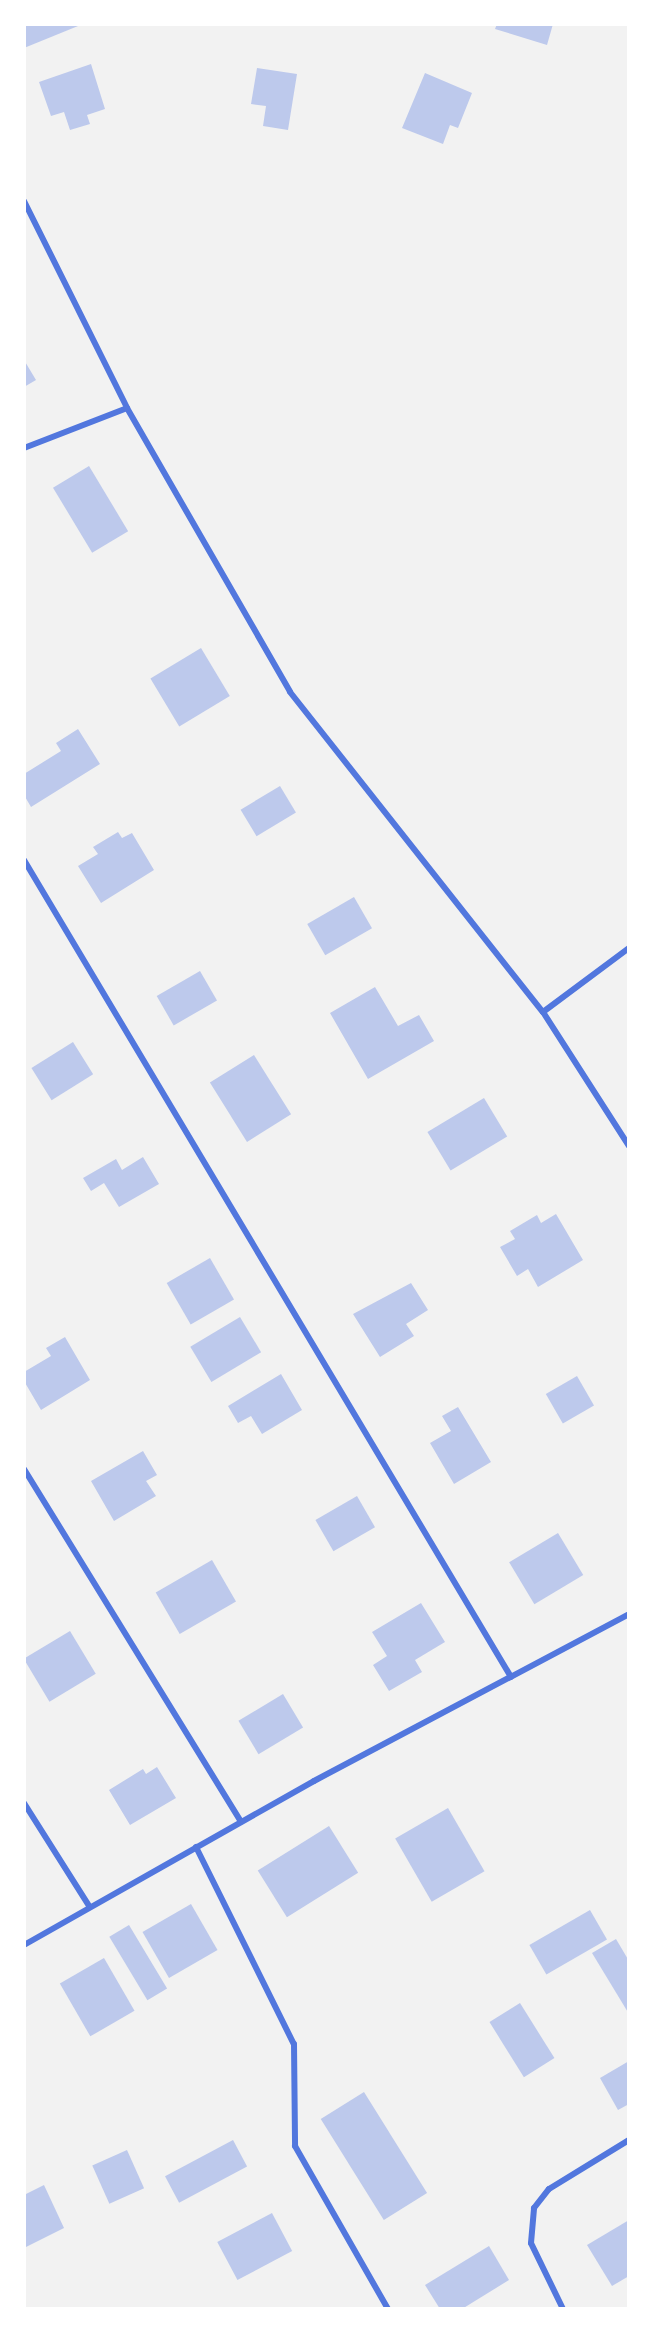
<!DOCTYPE html>
<html>
<head>
<meta charset="utf-8">
<style>
	body { margin:0 }
	#map { position:relative; width:653px; height:2333px; overflow:hidden; background:#f2f2f2; font-family:Overpass,sans-serif }
	div>[style] { position:absolute }
	.building>* { inset:0; background:#bdc9ec; transform-origin:0 0 }
	.minor>* { height:6px; margin:-3px; padding:0 3px; transform-origin:3px; border-radius:3px; background:#5277de }
	span { translate:-50% -50%; white-space:nowrap; text-align:center; line-height:1.15; -webkit-text-stroke:6px #fff; paint-order:stroke }
	.frame { position:absolute; inset:0; border:26px solid #fff; pointer-events:none }
</style>
</head>
<body>
<div id="map">
	<div class="building">
		<i style="clip-path:polygon(24px 24px,83px 24px,24px 48px)"></i>
		<i style="clip-path:polygon(497px 24px,553px 24px,547px 45px,495px 29px)"></i>
		<i style="clip-path:polygon(91px 64px,105px 109px,87px 115px,90px 124px,70px 130px,64px 112px,51px 116px,39px 82px)"></i>
		<i style="clip-path:polygon(257px 68px,297px 74px,288px 130px,263px 126px,266px 106px,251px 104px)"></i>
		<i style="clip-path:polygon(425px 73px,472px 93px,458px 128px,450px 125px,443px 144px,402px 128px)"></i>
		<i style="clip-path:polygon(24px 360px,36px 380px,24px 387px)"></i>
		<i style="left:89px;top:466px;width:76px;height:42px;rotate:59deg"></i>
		<i style="left:201px;top:648px;width:56px;height:59px;rotate:59deg"></i>
		<i style="clip-path:polygon(78px 729px,100px 764px,31px 807px,24px 795px,24px 774px,61px 751px,56px 743px)"></i>
		<i style="left:280px;top:786px;width:31px;height:46px;rotate:59deg"></i>
		<i style="clip-path:polygon(118px 832px,122px 838px,132px 833px,154px 870px,101px 903px,78px 866px,98px 854px,93px 847px)"></i>
		<i style="left:354px;top:897px;width:36px;height:54px;rotate:60deg"></i>
		<i style="left:200px;top:971px;width:34px;height:50px;rotate:60deg"></i>
		<i style="clip-path:polygon(375px 987px,398px 1026px,419px 1015px,434px 1041px,368px 1079px,330px 1013px)"></i>
		<i style="left:73px;top:1042px;width:38px;height:49px;rotate:58deg"></i>
		<i style="left:254px;top:1055px;width:70px;height:52px;rotate:58deg"></i>
		<i style="left:484px;top:1098px;width:45px;height:66px;rotate:59deg"></i>
		<i style="clip-path:polygon(143px 1157px,159px 1184px,119px 1207px,104px 1183px,91px 1191px,83px 1178px,116px 1159px,122px 1170px)"></i>
		<i style="clip-path:polygon(556px 1214px,583px 1260px,538px 1287px,528px 1269px,517px 1276px,500px 1247px,515px 1239px,510px 1231px,537px 1215px,541px 1223px)"></i>
		<i style="left:210px;top:1258px;width:48px;height:50px;rotate:60deg"></i>
		<i style="clip-path:polygon(411px 1283px,428px 1310px,406px 1324px,414px 1336px,380px 1357px,353px 1314px)"></i>
		<i style="left:240px;top:1317px;width:41px;height:58px;rotate:59deg"></i>
		<i style="clip-path:polygon(65px 1337px,90px 1380px,41px 1410px,24px 1381px,24px 1372px,51px 1356px,46px 1348px)"></i>
		<i style="clip-path:polygon(281px 1374px,302px 1410px,262px 1434px,251px 1416px,238px 1423px,228px 1406px)"></i>
		<i style="left:577px;top:1376px;width:34px;height:36px;rotate:60deg"></i>
		<i style="clip-path:polygon(458px 1407px,491px 1462px,454px 1484px,430px 1443px,451px 1431px,442px 1416px)"></i>
		<i style="clip-path:polygon(143px 1451px,157px 1475px,146px 1481px,156px 1496px,114px 1521px,91px 1481px)"></i>
		<i style="left:357px;top:1496px;width:36px;height:48px;rotate:60deg"></i>
		<i style="left:558px;top:1533px;width:49px;height:57px;rotate:59deg"></i>
		<i style="left:212px;top:1560px;width:48px;height:65px;rotate:60deg"></i>
		<i style="clip-path:polygon(421px 1603px,445px 1642px,415px 1660px,422px 1672px,389px 1691px,373px 1665px,387px 1656px,372px 1632px)"></i>
		<i style="left:70px;top:1631px;width:50px;height:54px;rotate:59deg"></i>
		<i style="left:283px;top:1694px;width:39px;height:52px;rotate:59deg"></i>
		<i style="clip-path:polygon(157px 1767px,176px 1798px,130px 1825px,109px 1790px,143px 1769px,146px 1774px)"></i>
		<i style="left:448px;top:1808px;width:73px;height:61px;rotate:60deg"></i>
		<i style="left:329px;top:1826px;width:55px;height:84px;rotate:58deg"></i>
		<i style="left:191px;top:1904px;width:53px;height:56px;rotate:60deg"></i>
		<i style="left:590px;top:1910px;width:34px;height:70px;rotate:60deg"></i>
		<i style="left:129px;top:1925px;width:74px;height:23px;rotate:59deg"></i>
		<i style="clip-path:polygon(616px 1939px,629px 1961px,629px 2014px,592px 1953px)"></i>
		<i style="left:104px;top:1958px;width:61px;height:51px;rotate:60deg"></i>
		<i style="left:520px;top:2003px;width:65px;height:36px;rotate:58deg"></i>
		<i style="clip-path:polygon(629px 2061px,629px 2104px,618px 2110px,600px 2078px)"></i>
		<i style="left:364px;top:2092px;width:119px;height:51px;rotate:58deg"></i>
		<i style="left:233px;top:2140px;width:30px;height:77px;rotate:62deg"></i>
		<i style="left:127px;top:2150px;width:42px;height:38px;rotate:66deg"></i>
		<i style="clip-path:polygon(44px 2185px,64px 2228px,24px 2248px,24px 2195px)"></i>
		<i style="left:272px;top:2213px;width:43px;height:62px;rotate:62deg"></i>
		<i style="clip-path:polygon(629px 2220px,629px 2276px,612px 2286px,587px 2245px)"></i>
		<i style="clip-path:polygon(489px 2246px,509px 2280px,462px 2309px,440px 2309px,425px 2285px)"></i>
	</div>
	<div class="minor">
		<i style="left:24px;top:201px;width:231px;rotate:63.5deg"></i>
		<i style="left:127px;top:408px;width:327px;rotate:60.1deg"></i>
		<i style="left:290px;top:692px;width:408px;rotate:51.7deg"></i>
		<i style="left:543px;top:1012px;width:159px;rotate:57.3deg"></i>
		<i style="left:24px;top:448px;width:110px;rotate:-21.2deg"></i>
		<i style="left:24px;top:860px;width:951px;rotate:59.2deg"></i>
		<i style="left:543px;top:1012px;width:107px;rotate:-36.7deg"></i>
		<i style="left:24px;top:1469px;width:414px;rotate:58.4deg"></i>
		<i style="left:24px;top:1803px;width:122px;rotate:57.7deg"></i>
		<i style="left:196px;top:1847px;width:220px;rotate:63.6deg"></i>
		<i style="left:294px;top:2044px;width:102px;rotate:89.4deg"></i>
		<i style="left:295px;top:2146px;width:188px;rotate:60.3deg"></i>
		<i style="left:24px;top:1945px;width:333px;rotate:-29.5deg"></i>
		<i style="left:314px;top:1781px;width:357px;rotate:-27.9deg"></i>
		<i style="left:563px;top:2309px;width:73px;rotate:-115.9deg"></i>
		<i style="left:531px;top:2243px;width:35px;rotate:-85deg"></i>
		<i style="left:534px;top:2208px;width:24px;rotate:-52deg"></i>
		<i style="left:549px;top:2189px;width:94px;rotate:-31.5deg"></i>
	</div>
	<div class="frame"></div>
</div>
</body>
</html>
